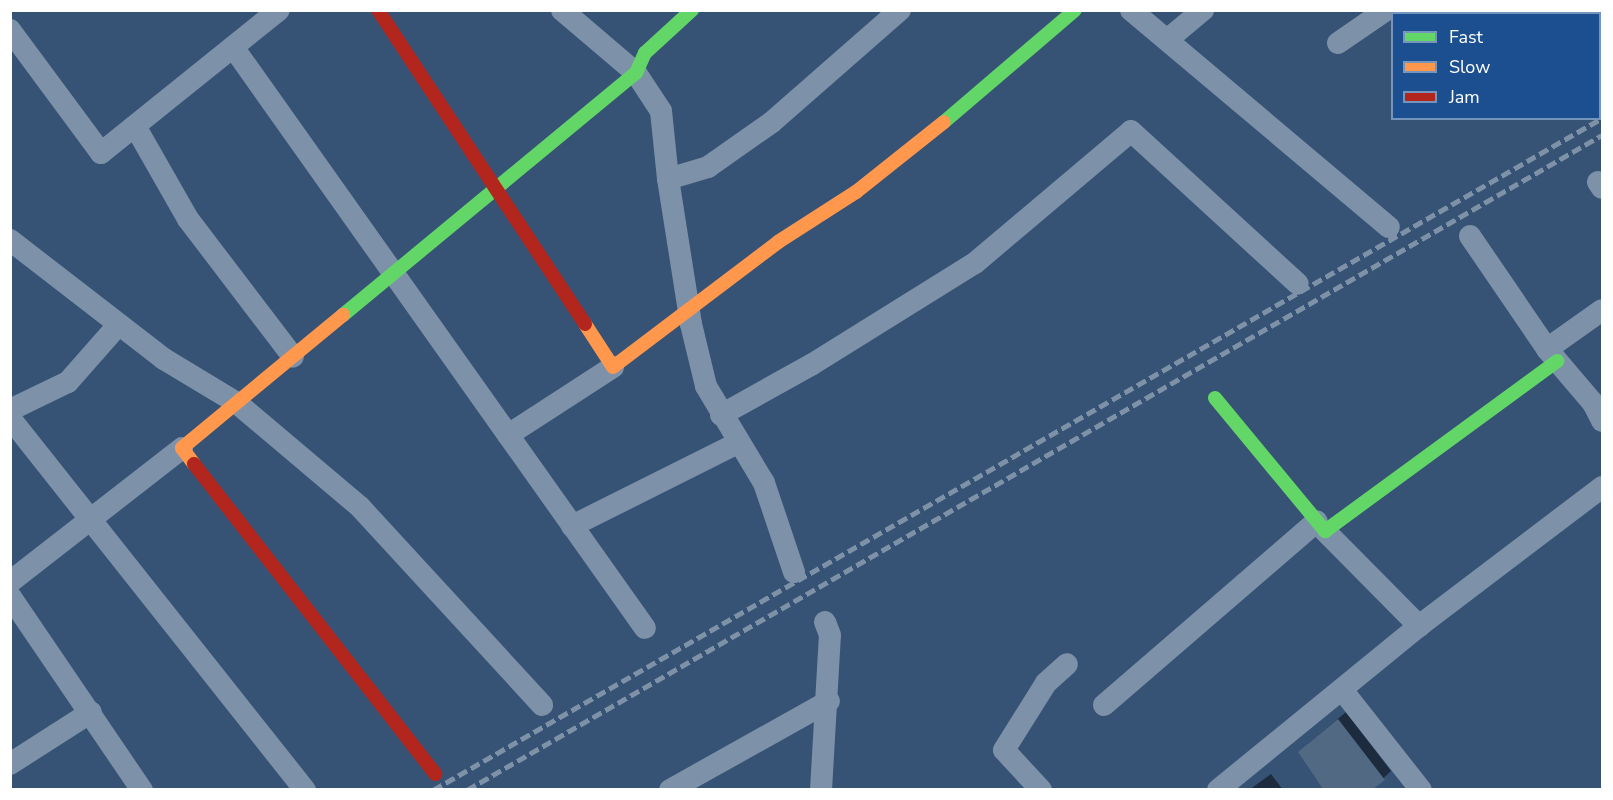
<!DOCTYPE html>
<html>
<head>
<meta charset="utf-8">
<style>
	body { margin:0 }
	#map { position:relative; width:1613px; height:800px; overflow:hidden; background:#365274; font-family:"Nunito Sans",sans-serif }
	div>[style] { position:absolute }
	.shadow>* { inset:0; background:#0007 }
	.building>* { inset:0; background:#526984 }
	.street>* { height:22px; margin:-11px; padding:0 11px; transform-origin:11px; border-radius:11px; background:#7d92a8 }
	.fast>* { height:14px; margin:-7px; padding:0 7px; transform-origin:7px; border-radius:7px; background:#63d668 }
	.slow>* { height:14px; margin:-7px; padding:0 7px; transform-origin:7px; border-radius:7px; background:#ff974d }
	.jam>* { height:14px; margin:-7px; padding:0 7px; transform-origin:7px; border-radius:7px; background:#b3261e }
	.rail>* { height:4.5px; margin-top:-2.25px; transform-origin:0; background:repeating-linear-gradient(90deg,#7e92a7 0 10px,transparent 0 14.5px) }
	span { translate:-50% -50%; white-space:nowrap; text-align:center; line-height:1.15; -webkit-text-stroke:4.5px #1b4f8f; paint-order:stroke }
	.frame { position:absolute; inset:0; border:12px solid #fff; pointer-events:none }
	.legend { position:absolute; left:1391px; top:12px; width:210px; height:108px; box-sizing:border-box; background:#1b4f8f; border:2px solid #7695bc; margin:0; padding:8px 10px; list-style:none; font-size:18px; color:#fff }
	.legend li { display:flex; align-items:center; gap:12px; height:30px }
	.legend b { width:30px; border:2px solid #7695bc }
</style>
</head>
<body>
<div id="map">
	<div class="shadow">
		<i style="clip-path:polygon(1346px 712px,1391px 771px,1371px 790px,1343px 790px,1308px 744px)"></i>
		<i style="clip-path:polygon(1271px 774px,1283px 790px,1249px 790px)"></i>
	</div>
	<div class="building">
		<i style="clip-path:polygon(1338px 719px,1385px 780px,1373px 789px,1323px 789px,1298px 752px)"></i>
	</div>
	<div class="street">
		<i style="left:562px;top:10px;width:97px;rotate:40.4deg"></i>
		<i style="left:636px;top:73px;width:45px;rotate:56.7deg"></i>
		<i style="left:661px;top:111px;width:68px;rotate:84.1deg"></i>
		<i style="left:1131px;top:10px;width:337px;rotate:40.1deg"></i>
		<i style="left:1498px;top:10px;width:5px;rotate:53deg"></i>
		<i style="left:10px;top:30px;width:153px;rotate:53.5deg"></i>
		<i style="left:101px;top:153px;width:228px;rotate:-38.8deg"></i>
		<i style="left:1167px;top:40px;width:47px;rotate:-39.8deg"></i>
		<i style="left:1338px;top:43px;width:58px;rotate:-34.5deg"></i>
		<i style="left:233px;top:47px;width:712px;rotate:54.66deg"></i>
		<i style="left:135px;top:126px;width:107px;rotate:60.3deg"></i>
		<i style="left:188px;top:219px;width:173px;rotate:52.7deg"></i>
		<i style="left:1598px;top:182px;width:7px;rotate:56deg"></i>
		<i style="left:1470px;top:236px;width:137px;rotate:55.7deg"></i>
		<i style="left:1547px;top:349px;width:71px;rotate:49.6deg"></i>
		<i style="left:1593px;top:403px;width:20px;rotate:63deg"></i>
		<i style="left:10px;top:240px;width:195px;rotate:37.7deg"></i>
		<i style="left:164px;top:359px;width:85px;rotate:31.1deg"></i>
		<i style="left:237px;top:403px;width:161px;rotate:40.2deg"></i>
		<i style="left:360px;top:507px;width:269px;rotate:47.4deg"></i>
		<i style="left:1547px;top:349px;width:67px;rotate:-35.3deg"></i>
		<i style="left:10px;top:410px;width:64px;rotate:-25.8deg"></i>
		<i style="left:68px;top:382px;width:77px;rotate:-48.7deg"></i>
		<i style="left:721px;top:415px;width:103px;rotate:-29.1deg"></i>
		<i style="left:811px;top:365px;width:193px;rotate:-31.9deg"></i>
		<i style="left:975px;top:263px;width:204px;rotate:-40.2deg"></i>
		<i style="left:1131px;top:131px;width:226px;rotate:42.5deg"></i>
		<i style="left:10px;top:418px;width:475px;rotate:51.6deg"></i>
		<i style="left:508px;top:435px;width:125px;rotate:-32.9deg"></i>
		<i style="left:572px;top:526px;width:186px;rotate:-26.6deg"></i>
		<i style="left:1325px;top:531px;width:134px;rotate:45.3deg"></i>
		<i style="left:1419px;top:626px;width:230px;rotate:-37.2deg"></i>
		<i style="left:794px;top:572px;width:94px;rotate:-108.6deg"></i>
		<i style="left:764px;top:483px;width:113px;rotate:-120.9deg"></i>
		<i style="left:706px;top:386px;width:64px;rotate:-103.6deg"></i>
		<i style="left:691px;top:324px;width:147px;rotate:-99deg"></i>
		<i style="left:668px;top:179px;width:42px;rotate:-16.7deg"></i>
		<i style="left:708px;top:167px;width:78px;rotate:-35.1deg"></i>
		<i style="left:772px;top:122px;width:170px;rotate:-41.2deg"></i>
		<i style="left:10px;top:582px;width:218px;rotate:-37.9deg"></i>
		<i style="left:10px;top:596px;width:235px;rotate:55.8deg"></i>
		<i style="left:1343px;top:691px;width:126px;rotate:51.8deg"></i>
		<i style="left:1104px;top:705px;width:281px;rotate:-40.8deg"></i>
		<i style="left:10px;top:764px;width:96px;rotate:-32.7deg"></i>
		<i style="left:670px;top:790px;width:182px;rotate:-29.2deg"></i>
		<i style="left:821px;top:790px;width:155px;rotate:-86.7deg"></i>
		<i style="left:830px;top:635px;width:14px;rotate:-111deg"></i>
		<i style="left:1041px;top:790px;width:54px;rotate:-132.8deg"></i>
		<i style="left:1004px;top:750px;width:79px;rotate:-57.9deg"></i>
		<i style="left:1046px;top:683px;width:28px;rotate:-42deg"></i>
		<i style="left:1218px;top:790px;width:259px;rotate:-39.2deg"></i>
	</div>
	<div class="fast">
		<i style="left:944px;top:122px;width:172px;rotate:-40.5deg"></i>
		<i style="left:343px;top:315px;width:380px;rotate:-39.6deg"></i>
		<i style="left:636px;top:73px;width:22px;rotate:-66deg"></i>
		<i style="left:645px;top:53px;width:64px;rotate:-42.5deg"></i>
		<i style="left:1215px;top:398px;width:173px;rotate:50.4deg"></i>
		<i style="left:1325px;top:531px;width:288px;rotate:-36.2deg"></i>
	</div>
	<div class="slow">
		<i style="left:585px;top:324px;width:51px;rotate:56.9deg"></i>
		<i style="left:613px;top:367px;width:207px;rotate:-37.1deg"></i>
		<i style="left:778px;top:242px;width:93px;rotate:-32.7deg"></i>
		<i style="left:856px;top:192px;width:112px;rotate:-38.5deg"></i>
		<i style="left:194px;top:464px;width:20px;rotate:-127deg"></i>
		<i style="left:182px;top:448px;width:209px;rotate:-39.6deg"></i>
	</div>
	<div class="jam">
		<i style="left:378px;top:10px;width:376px;rotate:56.6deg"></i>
		<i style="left:194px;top:464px;width:393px;rotate:52.1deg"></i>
	</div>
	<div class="rail">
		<i style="left:433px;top:790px;width:1348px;rotate:-29.89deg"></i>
		<i style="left:467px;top:790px;width:1310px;rotate:-29.99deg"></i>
	</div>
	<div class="frame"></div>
	<ul class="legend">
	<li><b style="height:8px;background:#63d668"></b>Fast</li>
	<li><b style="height:8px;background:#ff974d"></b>Slow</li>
	<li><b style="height:8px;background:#b3261e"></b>Jam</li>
	</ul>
</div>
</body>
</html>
